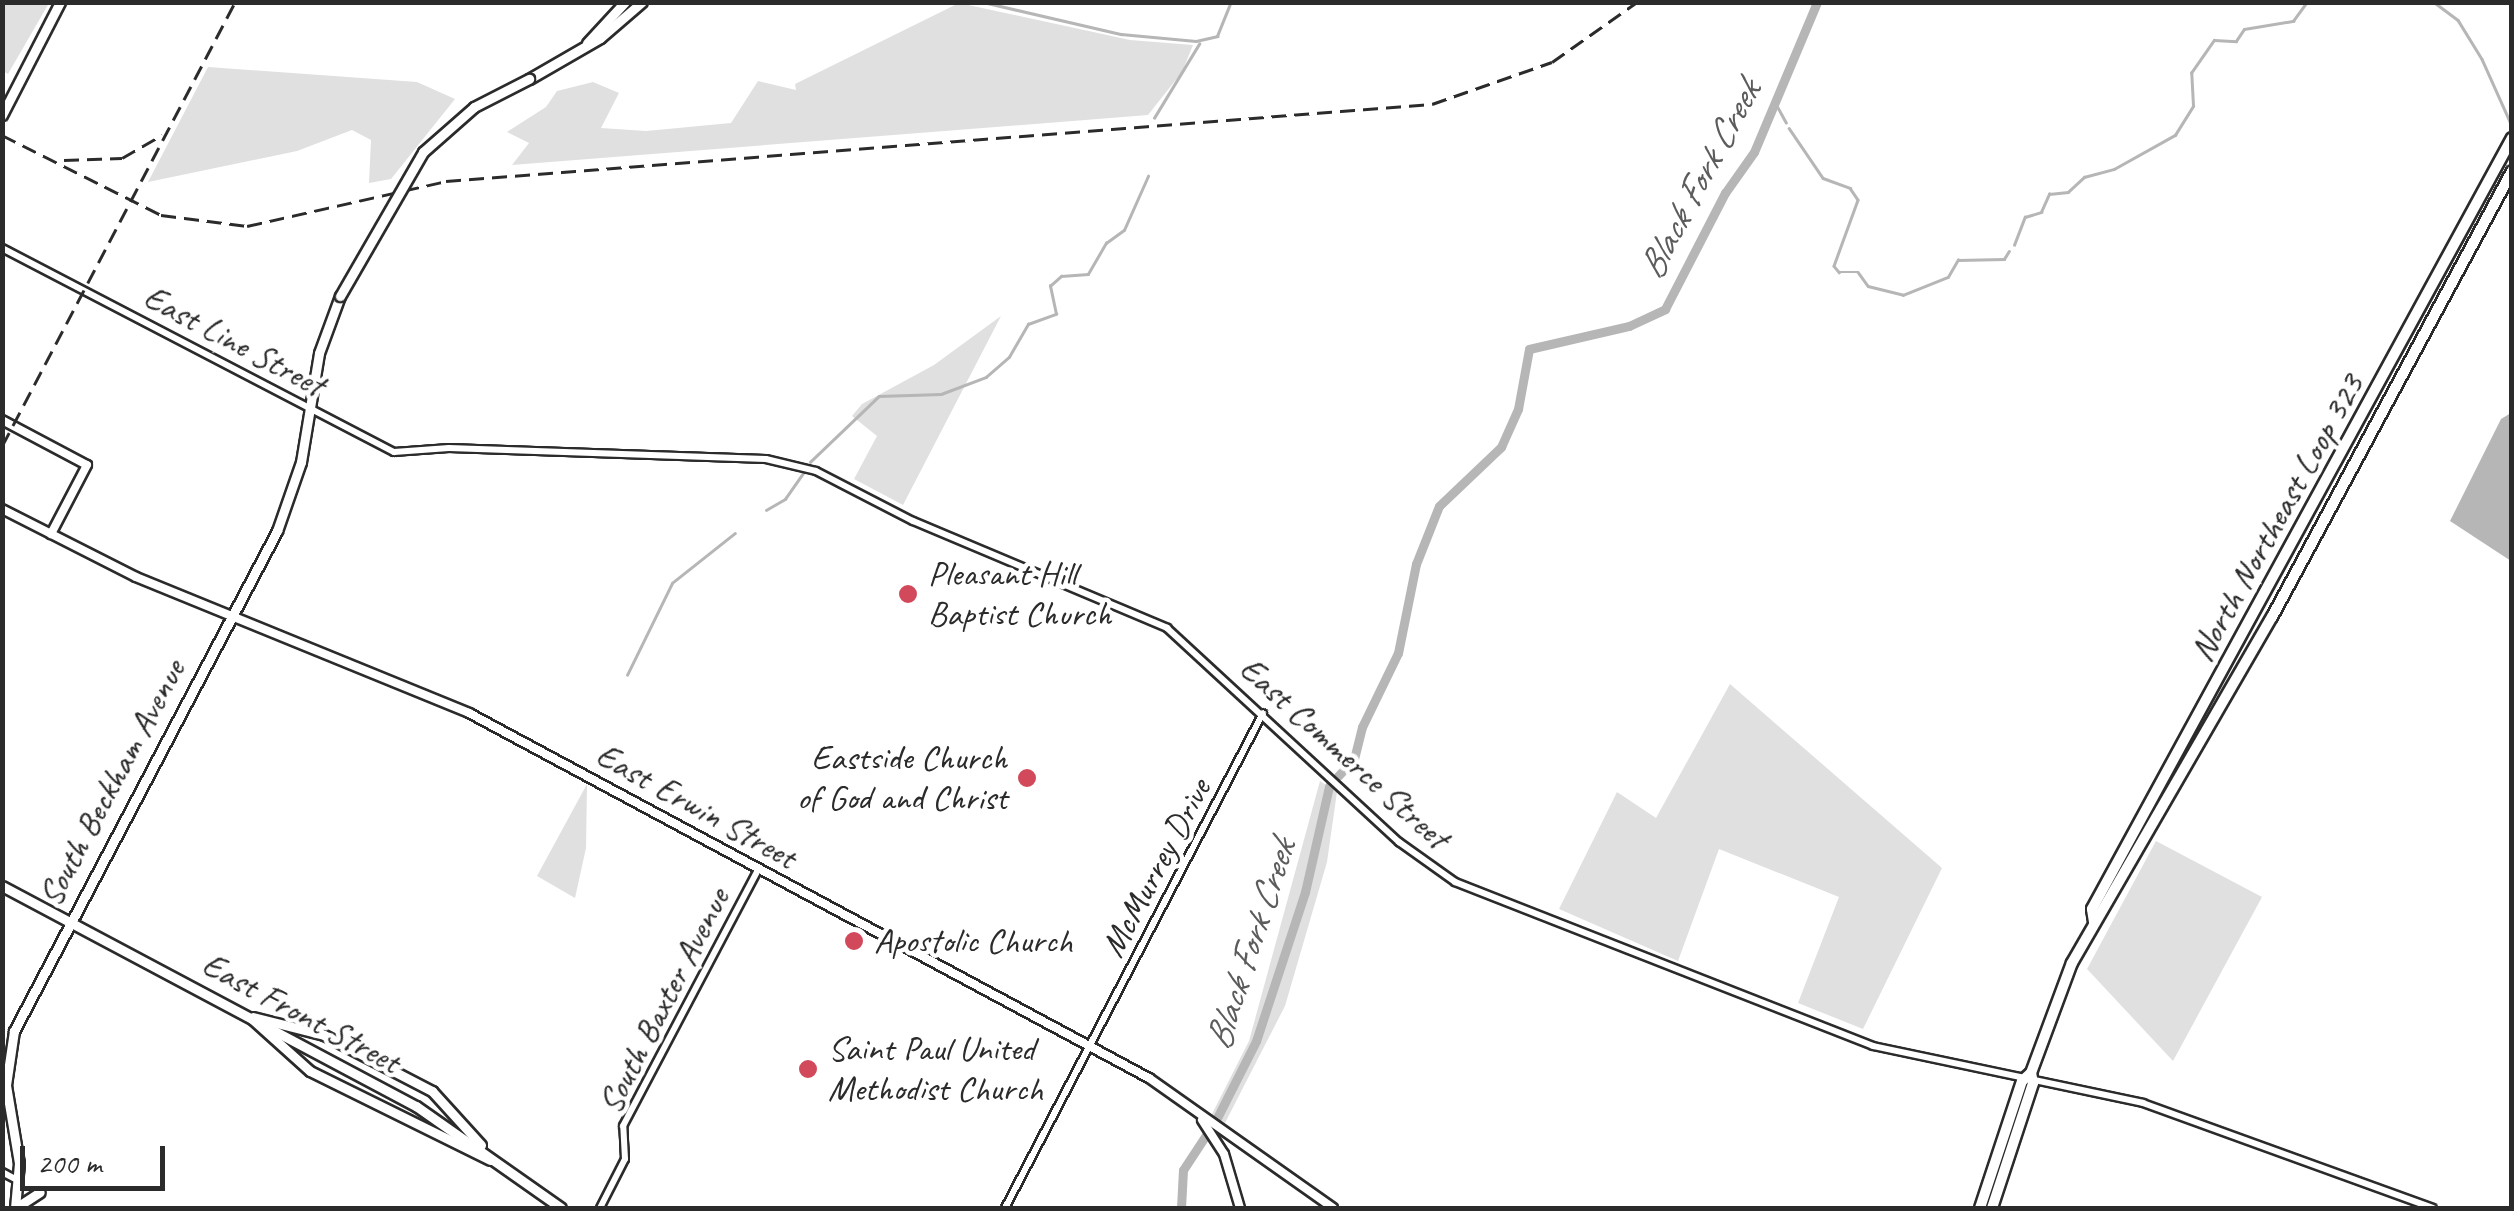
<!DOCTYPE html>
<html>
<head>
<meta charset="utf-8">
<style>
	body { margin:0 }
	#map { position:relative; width:2514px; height:1211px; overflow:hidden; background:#fff; font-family:Caveat,sans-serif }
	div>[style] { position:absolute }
	.green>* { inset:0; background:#e0e0e0 }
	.water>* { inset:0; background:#b6b6b6 }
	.stream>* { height:2.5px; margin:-1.25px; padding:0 1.25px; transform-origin:1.25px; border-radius:1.25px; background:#b6b6b6 }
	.river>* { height:9px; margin:-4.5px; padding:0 4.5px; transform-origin:4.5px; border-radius:4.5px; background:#b6b6b6 }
	.roads { filter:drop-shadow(2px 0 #2b2b2b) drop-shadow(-2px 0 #2b2b2b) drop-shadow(0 2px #2b2b2b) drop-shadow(0 -2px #2b2b2b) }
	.tertiary>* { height:6px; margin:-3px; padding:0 3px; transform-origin:3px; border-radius:3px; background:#fff }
	.secondary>* { height:8px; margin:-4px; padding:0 4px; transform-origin:4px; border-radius:4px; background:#fff }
	.primary>* { height:9px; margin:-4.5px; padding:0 4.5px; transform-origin:4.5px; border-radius:4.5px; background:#fff }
	.trunk>* { height:10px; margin:-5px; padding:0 5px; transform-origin:5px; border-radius:5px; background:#fff }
	.rail>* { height:2.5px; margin-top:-1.25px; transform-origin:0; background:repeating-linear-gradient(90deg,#2b2b2b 0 15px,transparent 0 23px) }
	.bridges { filter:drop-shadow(2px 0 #2b2b2b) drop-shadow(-2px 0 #2b2b2b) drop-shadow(0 2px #2b2b2b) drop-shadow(0 -2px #2b2b2b) }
	.primary-bridge>* { height:9px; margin:-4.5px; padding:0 4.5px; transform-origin:4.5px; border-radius:4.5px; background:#fff }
	.dots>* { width:28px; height:28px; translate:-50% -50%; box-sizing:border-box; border:5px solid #fff; border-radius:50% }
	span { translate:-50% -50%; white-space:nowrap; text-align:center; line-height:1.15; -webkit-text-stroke:9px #fff; paint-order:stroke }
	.street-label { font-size:35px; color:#2b2b2b }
	.poi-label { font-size:35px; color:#2b2b2b }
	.left { translate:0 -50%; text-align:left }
	.right { translate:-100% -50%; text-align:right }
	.water-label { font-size:38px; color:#5c5c5c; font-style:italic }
	.frame { position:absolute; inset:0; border:5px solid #2b2b2b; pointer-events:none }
	.scale { position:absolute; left:20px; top:1146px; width:145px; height:45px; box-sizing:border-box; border:5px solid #2b2b2b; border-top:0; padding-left:12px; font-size:30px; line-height:35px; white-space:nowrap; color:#2b2b2b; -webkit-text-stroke:8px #fff; paint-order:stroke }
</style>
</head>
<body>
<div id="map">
	<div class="green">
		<i style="clip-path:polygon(2px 3px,49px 3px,8px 74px,3px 71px)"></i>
		<i style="clip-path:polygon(959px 3px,1130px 40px,1193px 45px,1182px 72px,1148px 115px,512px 165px,529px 143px,507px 132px,546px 107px,557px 91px,593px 82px,619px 93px,601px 128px,646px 131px,731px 123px,758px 81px,796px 90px,795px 84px)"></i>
		<i style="clip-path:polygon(208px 67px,417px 82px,455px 99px,391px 179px,369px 183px,371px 140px,352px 130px,297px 151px,148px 182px)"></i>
		<i style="clip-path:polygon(1001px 316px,903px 505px,854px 479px,877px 436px,852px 416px,862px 404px,934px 365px)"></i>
		<i style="clip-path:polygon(1730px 684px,1942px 868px,1863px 1029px,1798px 1003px,1839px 897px,1719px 849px,1678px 961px,1559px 909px,1617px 792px,1656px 818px)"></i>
		<i style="clip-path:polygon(1320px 781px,1337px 792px,1327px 862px,1285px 1006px,1225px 1123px,1212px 1114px,1249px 1041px)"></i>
		<i style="clip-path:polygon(587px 784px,586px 848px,575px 898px,537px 876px)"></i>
		<i style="clip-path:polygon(2156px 841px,2262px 897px,2173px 1061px,2087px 969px)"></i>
	</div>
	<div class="water">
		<i style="clip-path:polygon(2511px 413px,2512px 413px,2511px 561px,2450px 521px,2501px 419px)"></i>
	</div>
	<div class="stream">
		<i style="left:983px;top:2px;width:142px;rotate:13.1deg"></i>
		<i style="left:1121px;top:34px;width:75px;rotate:5.3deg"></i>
		<i style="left:1196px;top:41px;width:22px;rotate:-13deg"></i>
		<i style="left:1217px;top:36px;width:37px;rotate:-68deg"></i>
		<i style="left:2434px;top:2px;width:30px;rotate:37deg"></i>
		<i style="left:2458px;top:20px;width:46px;rotate:58.4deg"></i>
		<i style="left:2482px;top:59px;width:73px;rotate:65.9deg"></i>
		<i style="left:2461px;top:2px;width:5px"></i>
		<i style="left:1776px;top:104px;width:21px;rotate:61deg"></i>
		<i style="left:1154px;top:118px;width:87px;rotate:-58.7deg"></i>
		<i style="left:1789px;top:128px;width:60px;rotate:55.8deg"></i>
		<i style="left:1823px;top:178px;width:29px;rotate:20deg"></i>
		<i style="left:1850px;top:188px;width:14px;rotate:56deg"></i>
		<i style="left:1858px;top:200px;width:70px;rotate:110deg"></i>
		<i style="left:1834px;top:266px;width:8px;rotate:50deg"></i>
		<i style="left:1839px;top:272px;width:19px"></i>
		<i style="left:1858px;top:272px;width:17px;rotate:54deg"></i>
		<i style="left:1868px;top:286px;width:36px;rotate:14deg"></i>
		<i style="left:1903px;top:295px;width:48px;rotate:-21.8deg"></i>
		<i style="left:1948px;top:277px;width:20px;rotate:-60deg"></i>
		<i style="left:1958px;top:260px;width:46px;rotate:-1.2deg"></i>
		<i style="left:2004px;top:259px;width:9px;rotate:-58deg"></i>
		<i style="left:2014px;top:245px;width:30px;rotate:-69deg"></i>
		<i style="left:2025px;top:217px;width:17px;rotate:-17deg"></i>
		<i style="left:2041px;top:212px;width:20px;rotate:-66deg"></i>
		<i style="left:2049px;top:194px;width:19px;rotate:-6deg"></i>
		<i style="left:2068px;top:192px;width:22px;rotate:-43deg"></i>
		<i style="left:2084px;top:177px;width:31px;rotate:-15deg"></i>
		<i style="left:2114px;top:169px;width:70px;rotate:-29.1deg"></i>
		<i style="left:2175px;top:135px;width:34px;rotate:-58deg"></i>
		<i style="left:2193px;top:106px;width:33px;rotate:-93deg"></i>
		<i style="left:2191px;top:73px;width:40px;rotate:-55.1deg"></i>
		<i style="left:2214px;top:40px;width:22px;rotate:3deg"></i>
		<i style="left:2236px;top:41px;width:14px;rotate:-56deg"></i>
		<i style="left:2244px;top:29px;width:50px;rotate:-9.3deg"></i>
		<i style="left:2293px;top:21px;width:24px;rotate:-54deg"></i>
		<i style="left:810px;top:462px;width:95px;rotate:-43.7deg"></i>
		<i style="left:879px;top:396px;width:62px;rotate:-1.8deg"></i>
		<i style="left:941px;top:394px;width:48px;rotate:-20.7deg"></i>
		<i style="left:986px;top:377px;width:30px;rotate:-41deg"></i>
		<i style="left:1009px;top:357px;width:38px;rotate:-60deg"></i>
		<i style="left:1028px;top:324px;width:30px;rotate:-20deg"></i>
		<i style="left:1056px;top:314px;width:29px;rotate:-102deg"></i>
		<i style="left:1050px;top:286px;width:15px;rotate:-42deg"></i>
		<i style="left:1061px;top:276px;width:27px;rotate:-4deg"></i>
		<i style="left:1088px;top:274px;width:36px;rotate:-60deg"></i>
		<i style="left:1106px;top:243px;width:22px;rotate:-36deg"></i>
		<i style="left:1124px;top:230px;width:59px;rotate:-66deg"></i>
		<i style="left:766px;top:510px;width:22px;rotate:-30deg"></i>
		<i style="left:785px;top:499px;width:33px;rotate:-55deg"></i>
		<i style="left:627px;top:675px;width:102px;rotate:-63.9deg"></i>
		<i style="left:672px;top:583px;width:80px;rotate:-38.4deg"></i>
	</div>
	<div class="river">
		<i style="left:1338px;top:776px;width:23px;rotate:-47deg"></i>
		<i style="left:1354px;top:759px;width:33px;rotate:-76deg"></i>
		<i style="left:1362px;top:727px;width:82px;rotate:-64.1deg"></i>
		<i style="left:1398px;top:653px;width:91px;rotate:-78.6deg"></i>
		<i style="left:1416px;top:564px;width:62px;rotate:-68.4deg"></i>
		<i style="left:1439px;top:506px;width:86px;rotate:-43.6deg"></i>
		<i style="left:1501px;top:447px;width:42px;rotate:-65.9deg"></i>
		<i style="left:1518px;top:409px;width:61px;rotate:-79.6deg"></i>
		<i style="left:1529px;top:349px;width:103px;rotate:-13deg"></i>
		<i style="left:1629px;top:326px;width:40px;rotate:-25deg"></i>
		<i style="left:1665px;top:309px;width:131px;rotate:-62.7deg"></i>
		<i style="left:1725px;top:193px;width:50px;rotate:-54.7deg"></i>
		<i style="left:1754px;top:152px;width:163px;rotate:-67.2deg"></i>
		<i style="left:1217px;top:1118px;width:86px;rotate:-63.1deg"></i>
		<i style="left:1256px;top:1041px;width:157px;rotate:-71.8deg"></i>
		<i style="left:1305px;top:892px;width:109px;rotate:-77.2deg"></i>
		<i style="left:1181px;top:1208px;width:38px;rotate:-87deg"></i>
		<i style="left:1183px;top:1170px;width:42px;rotate:-56.7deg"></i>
	</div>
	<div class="roads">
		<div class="tertiary">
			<i style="left:2px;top:248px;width:442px;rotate:27.5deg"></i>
			<i style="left:394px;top:452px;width:55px;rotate:-4.2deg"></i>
			<i style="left:449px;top:448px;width:317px;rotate:2deg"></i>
			<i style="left:766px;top:459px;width:51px;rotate:13.5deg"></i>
			<i style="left:816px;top:471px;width:109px;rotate:27.3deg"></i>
			<i style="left:913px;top:521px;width:276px;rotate:22.8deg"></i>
			<i style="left:1167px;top:628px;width:316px;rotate:42.7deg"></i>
			<i style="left:1399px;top:842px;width:69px;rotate:35.5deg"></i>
			<i style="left:1455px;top:882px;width:449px;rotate:21.4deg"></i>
			<i style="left:1873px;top:1046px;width:276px;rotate:11.9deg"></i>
			<i style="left:2143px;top:1103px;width:308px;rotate:19.9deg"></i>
			<i style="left:2px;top:1172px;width:19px;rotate:28deg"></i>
			<i style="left:600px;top:1208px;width:55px;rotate:-63deg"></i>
			<i style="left:625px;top:1159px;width:33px;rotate:-93deg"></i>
			<i style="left:623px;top:1126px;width:287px;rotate:-62.2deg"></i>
			<i style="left:1005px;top:1208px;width:558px;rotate:-62.47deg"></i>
		</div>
		<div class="secondary">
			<i style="left:2px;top:420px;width:96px;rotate:27.9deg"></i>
			<i style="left:87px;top:465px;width:78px;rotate:117.6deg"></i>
			<i style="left:2px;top:509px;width:150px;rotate:26.9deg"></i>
			<i style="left:136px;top:577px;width:360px;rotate:22.2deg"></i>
			<i style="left:469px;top:713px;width:772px;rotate:28.23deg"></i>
			<i style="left:1149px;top:1078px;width:225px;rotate:35.2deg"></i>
			<i style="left:1202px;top:1120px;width:40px;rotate:57.1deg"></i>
			<i style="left:1224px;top:1154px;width:56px;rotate:73.5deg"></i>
		</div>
		<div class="primary">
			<i style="left:587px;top:43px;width:56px;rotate:-47.2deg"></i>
			<i style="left:529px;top:79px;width:82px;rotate:-30deg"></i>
			<i style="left:600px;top:38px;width:55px;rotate:-40.6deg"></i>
			<i style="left:2px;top:115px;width:127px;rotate:-62.8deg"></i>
			<i style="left:2px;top:886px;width:469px;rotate:28deg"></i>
			<i style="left:416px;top:1106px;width:177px;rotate:35.1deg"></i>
			<i style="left:253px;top:1017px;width:73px;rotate:14.2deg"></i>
			<i style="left:324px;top:1035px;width:122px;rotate:27.4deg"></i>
			<i style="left:432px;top:1091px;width:73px;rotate:47.8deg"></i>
			<i style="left:252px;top:1019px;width:78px;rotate:41.9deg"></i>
			<i style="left:310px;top:1071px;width:201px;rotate:26.3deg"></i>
			<i style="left:17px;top:1207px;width:27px;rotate:-33deg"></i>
			<i style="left:15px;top:1208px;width:45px;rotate:-84.9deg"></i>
			<i style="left:19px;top:1163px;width:79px;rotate:-99.5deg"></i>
			<i style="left:6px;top:1085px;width:55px;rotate:-81.6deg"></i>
			<i style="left:14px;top:1031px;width:565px;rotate:-62.26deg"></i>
			<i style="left:277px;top:531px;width:73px;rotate:-70.8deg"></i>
			<i style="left:301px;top:462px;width:110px;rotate:-80.6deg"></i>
			<i style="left:319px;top:353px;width:61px;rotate:-69.8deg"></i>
		</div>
		<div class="trunk">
			<i style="left:2094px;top:922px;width:13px;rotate:-99deg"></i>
			<i style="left:2092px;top:909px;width:878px;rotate:-61.42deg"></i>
			<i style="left:1980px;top:1208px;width:134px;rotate:-71.7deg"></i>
			<i style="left:2022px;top:1081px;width:12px;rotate:-42deg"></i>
			<i style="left:2031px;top:1073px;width:117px;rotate:-69.6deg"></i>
			<i style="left:2072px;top:963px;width:400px;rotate:-60deg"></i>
			<i style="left:2272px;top:617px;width:506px;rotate:-61.71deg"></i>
			<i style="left:1992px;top:1208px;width:132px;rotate:-71.8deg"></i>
			<i style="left:2033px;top:1083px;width:10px;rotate:-101deg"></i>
		</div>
	</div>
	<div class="rail">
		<i style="left:2px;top:135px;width:178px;rotate:26.7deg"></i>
		<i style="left:161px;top:215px;width:87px;rotate:7.3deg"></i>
		<i style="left:247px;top:226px;width:204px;rotate:-12.7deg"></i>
		<i style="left:446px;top:181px;width:989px;rotate:-4.47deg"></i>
		<i style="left:1432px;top:104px;width:127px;rotate:-19.3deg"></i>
		<i style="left:1552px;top:62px;width:104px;rotate:-35.2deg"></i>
		<i style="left:64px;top:160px;width:58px;rotate:-2deg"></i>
		<i style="left:122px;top:158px;width:46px;rotate:-29.9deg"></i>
		<i style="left:2px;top:446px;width:501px;rotate:-62.31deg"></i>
	</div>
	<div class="bridges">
		<div class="primary-bridge">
			<i style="left:340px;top:296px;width:166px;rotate:-60deg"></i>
			<i style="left:423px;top:152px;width:68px;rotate:-41.4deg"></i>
			<i style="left:474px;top:107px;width:62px;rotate:-27deg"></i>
		</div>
	</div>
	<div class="dots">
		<i style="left:908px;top:594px;background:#d1495b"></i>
		<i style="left:1027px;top:778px;background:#d1495b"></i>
		<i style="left:854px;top:941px;background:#d1495b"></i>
		<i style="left:808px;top:1069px;background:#d1495b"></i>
	</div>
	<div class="street-label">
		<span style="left:234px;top:341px;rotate:28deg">East Line Street</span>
		<span style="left:2277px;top:518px;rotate:-61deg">North Northeast Loop 323</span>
		<span style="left:1344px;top:753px;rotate:42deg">East Commerce Street</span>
		<span style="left:112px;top:783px;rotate:-62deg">South Beckham Avenue</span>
		<span style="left:696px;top:806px;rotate:29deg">East Erwin Street</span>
		<span style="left:1156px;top:868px;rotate:-62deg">McMurrey Drive</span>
		<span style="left:664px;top:1001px;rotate:-63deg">South Baxter Avenue</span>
		<span style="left:301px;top:1013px;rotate:28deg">East Front Street</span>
	</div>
	<div class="poi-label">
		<span class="left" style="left:928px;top:594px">Pleasant Hill<br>Baptist Church</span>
		<span class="right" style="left:1007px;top:778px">Eastside Church<br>of God and Christ</span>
		<span class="left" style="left:874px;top:941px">Apostolic Church</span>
		<span class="left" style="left:828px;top:1069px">Saint Paul United<br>Methodist Church</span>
	</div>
	<div class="water-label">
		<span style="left:1699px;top:180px;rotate:-62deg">Black Fork Creek</span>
		<span style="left:1250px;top:945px;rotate:-72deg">Black Fork Creek</span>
	</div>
	<div class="frame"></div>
	<div class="scale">200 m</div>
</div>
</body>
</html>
